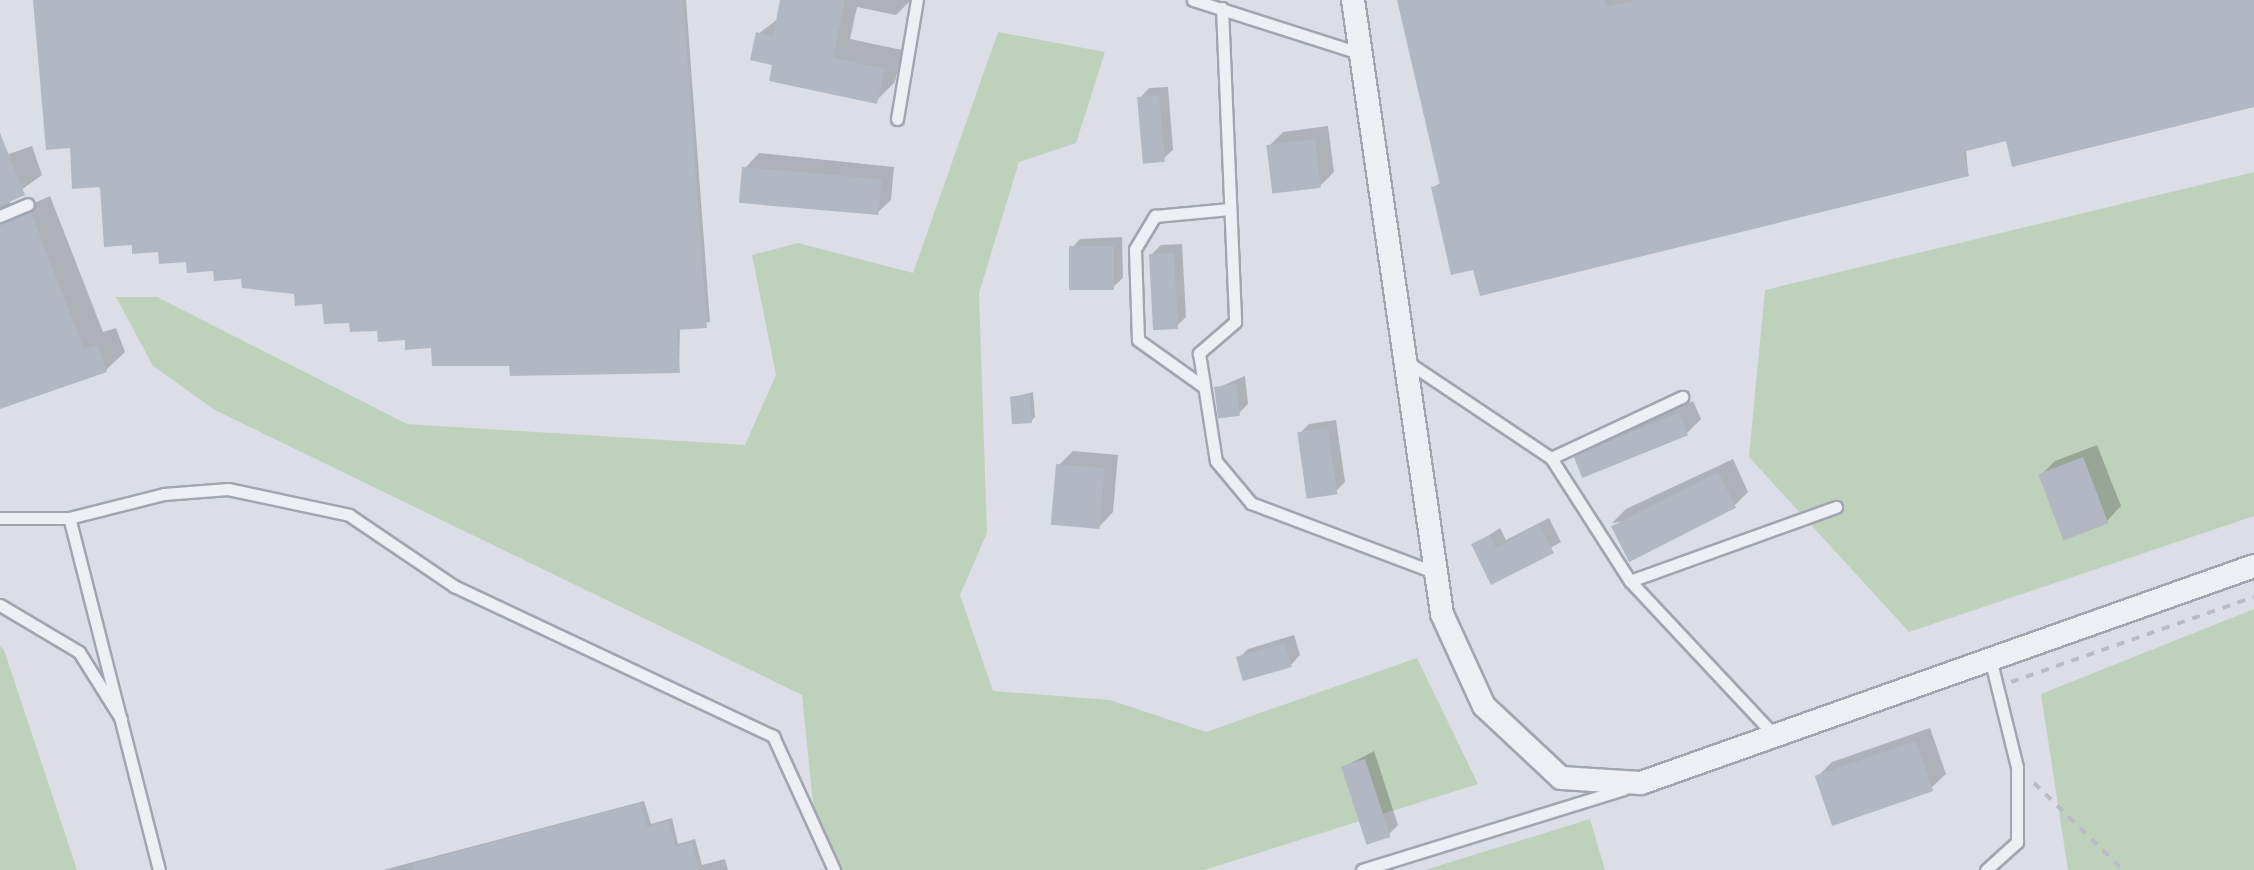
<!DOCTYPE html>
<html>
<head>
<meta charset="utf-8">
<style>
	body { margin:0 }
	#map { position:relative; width:2254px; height:870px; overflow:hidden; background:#dbdee7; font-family:"Work Sans",sans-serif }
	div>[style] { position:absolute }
	.green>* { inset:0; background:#bed1bb }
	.shadow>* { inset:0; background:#0003 }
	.building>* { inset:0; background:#b2b7c4; transform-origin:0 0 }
	.path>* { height:4px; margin-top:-2px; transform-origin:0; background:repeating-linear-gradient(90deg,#b9bcc5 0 8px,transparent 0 16px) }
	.roads { filter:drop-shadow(2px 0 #a0a5b1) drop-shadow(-2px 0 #a0a5b1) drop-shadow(0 2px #a0a5b1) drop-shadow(0 -2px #a0a5b1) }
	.lane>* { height:11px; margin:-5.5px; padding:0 5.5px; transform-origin:5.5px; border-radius:5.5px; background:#eeeff5 }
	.street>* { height:22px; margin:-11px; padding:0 11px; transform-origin:11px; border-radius:11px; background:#eeeff5 }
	span { translate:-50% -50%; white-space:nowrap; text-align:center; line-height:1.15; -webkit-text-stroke:9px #eaedf5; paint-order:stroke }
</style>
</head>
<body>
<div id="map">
	<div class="green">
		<i style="clip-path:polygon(998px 32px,1105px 52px,1076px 143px,1019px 162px,979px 293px,987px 533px,960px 595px,993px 691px,1110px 700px,1206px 732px,1417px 658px,1478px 784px,1204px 870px,828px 870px,814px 813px,802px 695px,215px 410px,153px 366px,116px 297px,157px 297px,407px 424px,745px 445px,776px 375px,752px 255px,798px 243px,913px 273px)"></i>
		<i style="clip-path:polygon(2254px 172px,2254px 516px,1909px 632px,1749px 457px,1765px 290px)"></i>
		<i style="clip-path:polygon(2254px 609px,2254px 870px,2068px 870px,2041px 694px)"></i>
		<i style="clip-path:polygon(0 646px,4px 650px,77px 870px,0 870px)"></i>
		<i style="clip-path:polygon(1590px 819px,1605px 870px,1425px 870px)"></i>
	</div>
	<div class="shadow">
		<i style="clip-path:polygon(35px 0,686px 0,710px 322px,680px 327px,679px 371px,511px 363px,351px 320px,325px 302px,134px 242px,72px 145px)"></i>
		<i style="clip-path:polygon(787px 0,911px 0,896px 15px,857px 7px,850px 39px,902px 50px,895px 82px,876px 101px,775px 63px,758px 34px,782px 16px)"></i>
		<i style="clip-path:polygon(1404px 0,2254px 0,2254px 104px,2008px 138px,1966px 148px,1968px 174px,1475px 267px,1434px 187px,1442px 182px)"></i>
		<i style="clip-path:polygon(1168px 87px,1173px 150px,1163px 159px,1140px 98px,1149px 88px)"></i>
		<i style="clip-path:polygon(1328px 126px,1334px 172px,1320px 186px,1269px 146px,1283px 132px)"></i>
		<i style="clip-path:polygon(32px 146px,42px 175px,6px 201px,23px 208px,50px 196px,103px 332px,116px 328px,125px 352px,106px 370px,0 406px,0 157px)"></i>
		<i style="clip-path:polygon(759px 153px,894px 167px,891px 200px,876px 214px,745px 168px)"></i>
		<i style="clip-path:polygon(1122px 237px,1123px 278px,1113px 287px,1071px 249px,1080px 239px)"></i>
		<i style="clip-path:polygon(1182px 244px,1186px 317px,1177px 326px,1151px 255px,1161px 245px)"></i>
		<i style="clip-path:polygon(1245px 376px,1248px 404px,1239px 413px,1217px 388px)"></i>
		<i style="clip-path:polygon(1033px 392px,1035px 417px,1031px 421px,1013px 397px)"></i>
		<i style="clip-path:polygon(1693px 401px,1701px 419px,1687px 433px,1577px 458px,1592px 444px)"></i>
		<i style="clip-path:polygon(1336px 420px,1345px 482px,1336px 491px,1299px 434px,1309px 424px)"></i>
		<i style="clip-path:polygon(2097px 445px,2121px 506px,2107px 521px,2040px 476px,2055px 461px)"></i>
		<i style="clip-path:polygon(1073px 451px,1118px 455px,1113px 512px,1099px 527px,1059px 465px)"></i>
		<i style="clip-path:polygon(1733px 459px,1748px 492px,1734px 506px,1612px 523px,1626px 509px)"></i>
		<i style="clip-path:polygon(1549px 518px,1561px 542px,1492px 581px,1474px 545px,1500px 528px,1506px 540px)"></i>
		<i style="clip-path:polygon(1294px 635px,1300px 655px,1291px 665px,1239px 658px,1248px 649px)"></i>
		<i style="clip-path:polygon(1930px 728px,1946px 774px,1931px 788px,1818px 776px,1832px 762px)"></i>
		<i style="clip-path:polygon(1374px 751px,1398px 825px,1389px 834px,1344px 767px)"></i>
		<i style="clip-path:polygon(644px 801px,651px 824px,672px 818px,678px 844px,695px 839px,702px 865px,725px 859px,728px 870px,383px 870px)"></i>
	</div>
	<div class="building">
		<i style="clip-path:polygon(33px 0,683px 0,707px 328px,677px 330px,680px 373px,510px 376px,509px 366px,432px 366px,431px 348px,405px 350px,405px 340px,378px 342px,377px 331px,350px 332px,349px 323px,324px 324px,322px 304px,295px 306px,294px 294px,242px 288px,241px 279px,214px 281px,213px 271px,187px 273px,186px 262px,159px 264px,158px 252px,132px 254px,132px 245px,104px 247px,100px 187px,72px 189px,70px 148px,46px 150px)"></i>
		<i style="clip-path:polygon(780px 0,845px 0,833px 58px,885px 69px,877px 104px,769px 81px,772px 65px,750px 60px,756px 32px,773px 36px)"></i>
		<i style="clip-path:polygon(1397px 0,1605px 0,1606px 7px,1635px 0,2254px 0,2254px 107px,2012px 167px,2006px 141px,1963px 152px,1969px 176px,1480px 296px,1473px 270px,1451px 275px,1431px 187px,1440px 185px)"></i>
		<i style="left:1159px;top:95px;width:67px;height:22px;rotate:85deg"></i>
		<i style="clip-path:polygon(0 133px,25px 195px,0 206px)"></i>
		<i style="left:1315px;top:139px;width:49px;height:49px;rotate:83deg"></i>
		<i style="left:742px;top:167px;width:140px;height:36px;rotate:5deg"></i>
		<i style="clip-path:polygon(31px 213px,84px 349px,98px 345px,107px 372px,0 409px,0 225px)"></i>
		<i style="left:1114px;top:246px;width:44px;height:45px;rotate:90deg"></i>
		<i style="left:1174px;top:253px;width:76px;height:25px;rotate:87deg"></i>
		<i style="left:1236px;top:384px;width:32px;height:22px;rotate:83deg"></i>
		<i style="left:1030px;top:395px;width:28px;height:20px;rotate:86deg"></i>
		<i style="left:1679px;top:413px;width:24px;height:114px;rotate:68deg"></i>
		<i style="left:1328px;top:428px;width:67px;height:31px;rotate:82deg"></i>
		<i style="left:2083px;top:457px;width:71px;height:48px;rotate:69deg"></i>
		<i style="left:1056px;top:464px;width:49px;height:61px;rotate:5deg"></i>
		<i style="left:1718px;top:472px;width:40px;height:120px;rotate:63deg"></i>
		<i style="clip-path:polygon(1539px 525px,1554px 553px,1491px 585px,1471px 544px,1490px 535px,1496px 548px)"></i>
		<i style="left:1285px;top:643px;width:25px;height:51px;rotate:74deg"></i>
		<i style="left:1916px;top:741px;width:53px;height:107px;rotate:71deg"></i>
		<i style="left:1365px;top:759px;width:82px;height:25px;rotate:72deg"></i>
		<i style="clip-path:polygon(640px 803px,647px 827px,668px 821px,675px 846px,692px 842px,699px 870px,413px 870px,412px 864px)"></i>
	</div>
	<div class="path">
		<i style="left:2011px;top:682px;width:257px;rotate:-19.3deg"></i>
		<i style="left:2034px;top:783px;width:124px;rotate:44.3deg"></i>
	</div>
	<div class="roads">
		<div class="lane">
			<i style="left:1193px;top:0;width:177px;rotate:17.7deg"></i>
			<i style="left:1222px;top:8px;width:314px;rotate:87.6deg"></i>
			<i style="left:1235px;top:322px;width:48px;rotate:139.3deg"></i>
			<i style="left:1199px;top:353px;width:109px;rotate:81.1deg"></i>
			<i style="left:1216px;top:461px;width:55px;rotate:50.2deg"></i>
			<i style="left:1251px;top:503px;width:198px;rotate:20.7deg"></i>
			<i style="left:897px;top:119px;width:121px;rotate:-80.5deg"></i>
			<i style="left:0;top:216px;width:30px;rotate:-23deg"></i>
			<i style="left:1406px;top:361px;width:174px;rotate:33.8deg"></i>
			<i style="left:1551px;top:458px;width:145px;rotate:-25deg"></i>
			<i style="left:1204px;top:387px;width:81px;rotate:-144.5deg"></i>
			<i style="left:1138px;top:340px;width:91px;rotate:-91.9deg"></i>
			<i style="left:1135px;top:249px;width:39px;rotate:-59deg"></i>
			<i style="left:1155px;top:216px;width:75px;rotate:-5.3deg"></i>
			<i style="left:1551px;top:458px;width:146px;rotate:57.3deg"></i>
			<i style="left:1630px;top:581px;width:211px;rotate:46.9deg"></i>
			<i style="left:0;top:518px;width:69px"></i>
			<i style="left:1630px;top:581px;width:219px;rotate:-19.8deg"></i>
			<i style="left:0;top:605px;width:92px;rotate:30.7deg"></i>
			<i style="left:79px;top:652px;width:79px;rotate:57.9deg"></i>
			<i style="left:159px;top:870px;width:363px;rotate:-104.3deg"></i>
			<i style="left:69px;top:518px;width:98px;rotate:-14.2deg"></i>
			<i style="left:164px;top:494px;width:64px;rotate:-4.5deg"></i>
			<i style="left:228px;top:489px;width:124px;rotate:12.1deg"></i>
			<i style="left:349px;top:515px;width:127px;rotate:34.1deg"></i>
			<i style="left:454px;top:586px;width:353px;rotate:25.2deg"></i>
			<i style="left:773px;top:736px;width:147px;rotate:65.5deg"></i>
			<i style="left:1362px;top:870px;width:273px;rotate:-17.2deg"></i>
			<i style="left:1986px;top:870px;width:42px;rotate:-42.1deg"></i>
			<i style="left:2017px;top:842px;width:75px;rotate:-90deg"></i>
			<i style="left:2017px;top:767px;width:112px;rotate:-103.9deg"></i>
		</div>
		<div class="street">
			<i style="left:1353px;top:0;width:620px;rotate:81.75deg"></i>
			<i style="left:1442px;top:614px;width:101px;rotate:65.5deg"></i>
			<i style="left:1484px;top:706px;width:105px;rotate:43.1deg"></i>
			<i style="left:1561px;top:778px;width:80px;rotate:3.6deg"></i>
			<i style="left:1641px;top:783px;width:650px;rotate:-19.49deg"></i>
		</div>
	</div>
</div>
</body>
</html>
